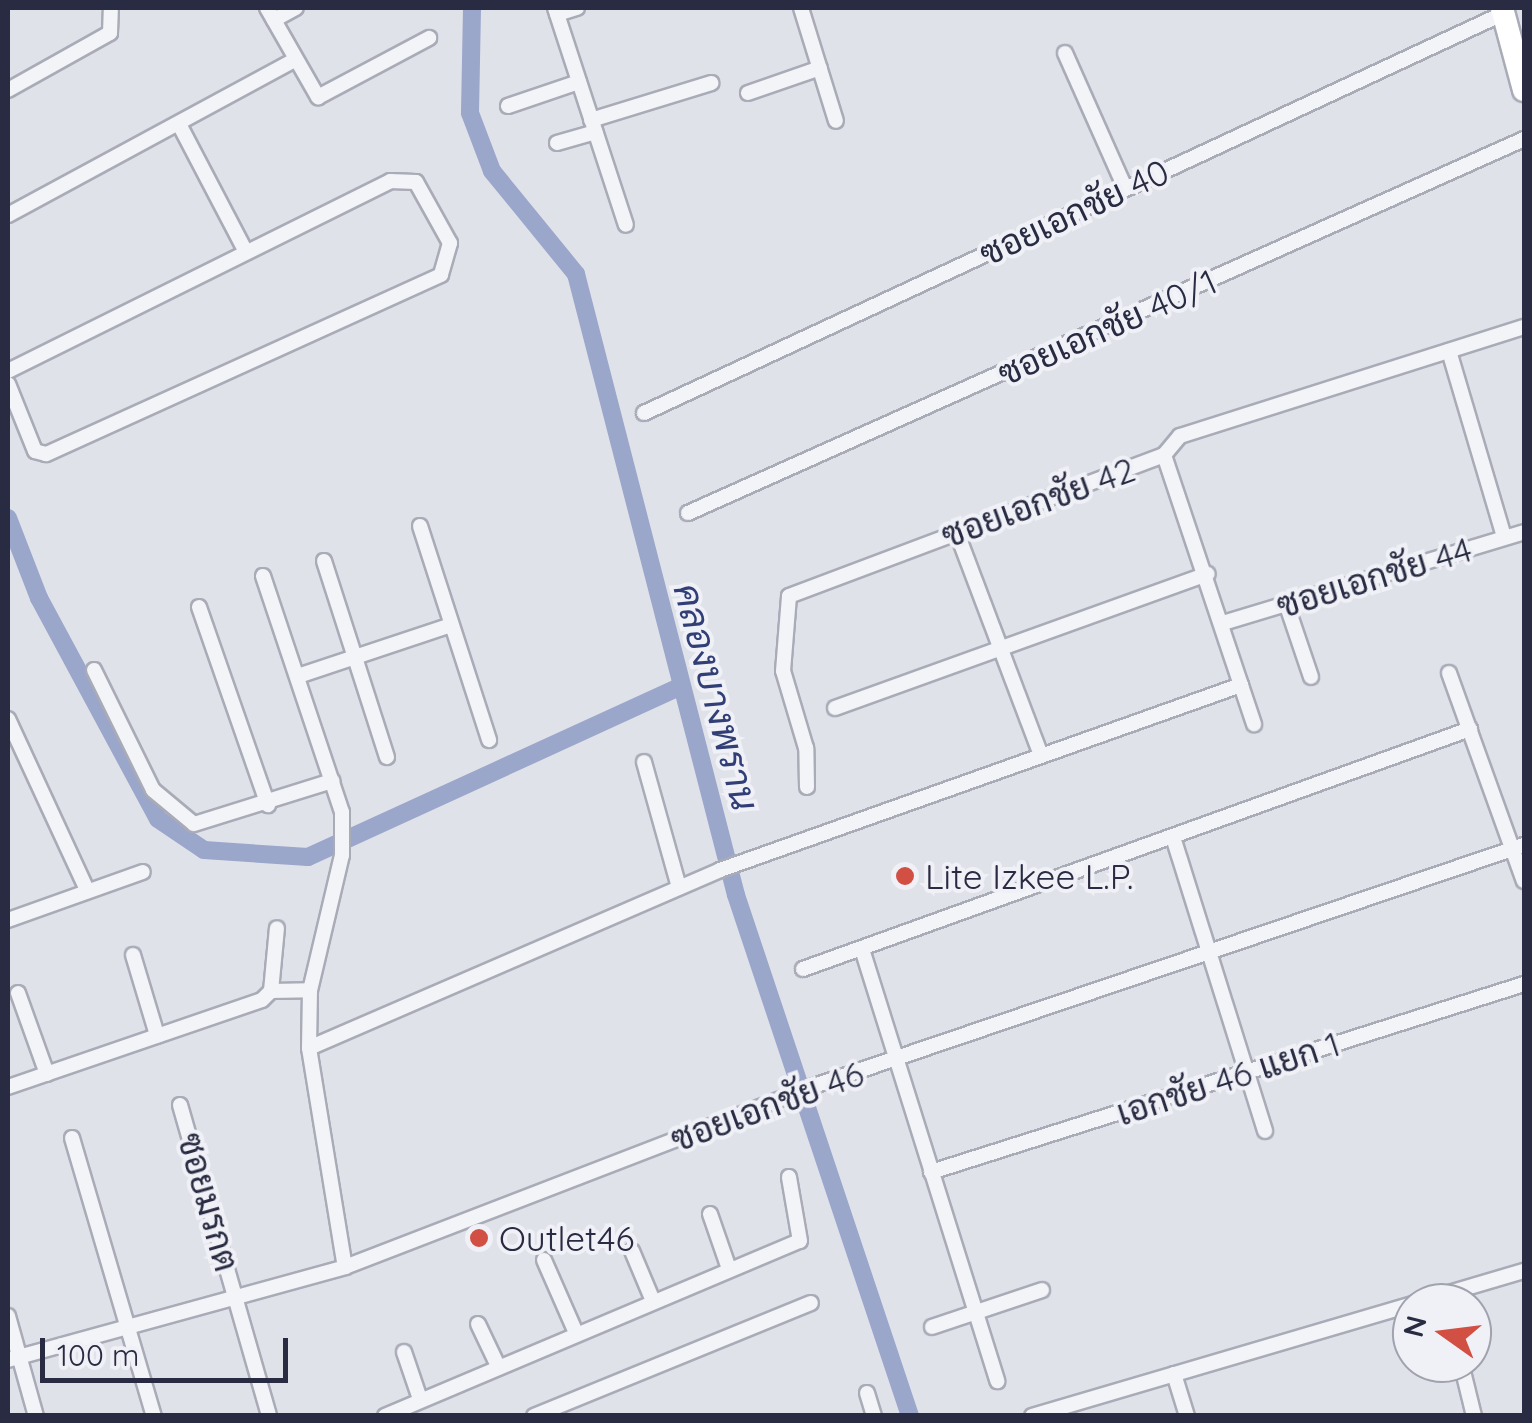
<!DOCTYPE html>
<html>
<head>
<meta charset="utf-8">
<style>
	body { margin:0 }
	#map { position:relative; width:1532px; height:1423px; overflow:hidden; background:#e0e2ea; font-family:Quicksand,Sarabun,sans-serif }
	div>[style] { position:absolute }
	.canal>* { height:18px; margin:-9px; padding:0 9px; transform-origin:9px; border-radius:9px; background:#9aa6ca }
	.roads { filter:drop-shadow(2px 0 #a9abb7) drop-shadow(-2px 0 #a9abb7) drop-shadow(0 2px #a9abb7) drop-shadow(0 -2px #a9abb7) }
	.street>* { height:14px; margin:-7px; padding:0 7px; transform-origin:7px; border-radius:7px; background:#f3f4f8 }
	.primary>* { height:22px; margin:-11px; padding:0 11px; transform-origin:11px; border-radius:11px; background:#fff }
	.dots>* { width:28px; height:28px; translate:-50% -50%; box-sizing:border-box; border:5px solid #f0f1f7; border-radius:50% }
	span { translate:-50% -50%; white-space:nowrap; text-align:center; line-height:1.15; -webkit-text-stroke:8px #f0f1f7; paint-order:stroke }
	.street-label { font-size:35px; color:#282b41 }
	.poi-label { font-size:35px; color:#282b41 }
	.left { translate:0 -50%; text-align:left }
	.water-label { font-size:38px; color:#313f76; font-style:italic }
	.frame { position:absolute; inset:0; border:10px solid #282b41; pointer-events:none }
	.north { position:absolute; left:1392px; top:1283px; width:100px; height:100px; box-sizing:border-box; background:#f0f1f7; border:2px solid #a0a2ae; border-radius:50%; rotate:284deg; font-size:28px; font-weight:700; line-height:40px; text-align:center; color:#282b41 }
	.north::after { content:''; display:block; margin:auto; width:35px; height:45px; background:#d15043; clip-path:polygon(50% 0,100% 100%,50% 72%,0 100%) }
	.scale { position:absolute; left:40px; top:1338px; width:248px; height:45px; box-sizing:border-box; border:5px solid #282b41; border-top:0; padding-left:12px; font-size:30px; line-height:35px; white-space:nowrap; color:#282b41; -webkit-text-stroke:8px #f0f1f7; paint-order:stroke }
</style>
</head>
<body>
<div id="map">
	<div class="canal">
		<i style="left:472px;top:8px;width:105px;rotate:91.1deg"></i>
		<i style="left:470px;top:113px;width:62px;rotate:69.2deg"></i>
		<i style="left:492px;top:171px;width:133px;rotate:50.8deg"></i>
		<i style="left:576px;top:274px;width:641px;rotate:75.55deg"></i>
		<i style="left:736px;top:895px;width:549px;rotate:71.53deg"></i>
		<i style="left:8px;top:518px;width:86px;rotate:68.8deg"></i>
		<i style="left:39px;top:598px;width:251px;rotate:61.7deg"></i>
		<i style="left:158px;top:819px;width:55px;rotate:34deg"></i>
		<i style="left:204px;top:850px;width:104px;rotate:3.9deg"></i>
		<i style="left:308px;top:857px;width:408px;rotate:-24.6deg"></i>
	</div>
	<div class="roads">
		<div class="street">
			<i style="left:267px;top:8px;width:103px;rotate:60.2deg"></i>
			<i style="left:318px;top:97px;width:126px;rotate:-28deg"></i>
			<i style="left:555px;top:8px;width:228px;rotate:71.9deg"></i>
			<i style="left:801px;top:8px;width:118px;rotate:72.8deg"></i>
			<i style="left:557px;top:14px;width:21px;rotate:-17deg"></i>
			<i style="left:274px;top:20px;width:25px;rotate:-29deg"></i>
			<i style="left:1065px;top:53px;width:148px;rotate:66deg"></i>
			<i style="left:8px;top:90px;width:117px;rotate:-29.2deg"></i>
			<i style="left:110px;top:33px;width:25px;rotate:-88deg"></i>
			<i style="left:748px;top:93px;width:76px;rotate:-19.1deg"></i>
			<i style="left:508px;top:106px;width:75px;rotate:-18.7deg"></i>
			<i style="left:591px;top:120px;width:126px;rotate:-17.1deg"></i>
			<i style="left:179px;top:124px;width:144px;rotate:62.4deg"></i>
			<i style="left:557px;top:143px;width:40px;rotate:-16deg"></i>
			<i style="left:8px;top:215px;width:326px;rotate:-28.4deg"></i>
			<i style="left:1449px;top:351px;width:194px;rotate:73.5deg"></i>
			<i style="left:8px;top:371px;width:427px;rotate:-26.4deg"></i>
			<i style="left:390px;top:181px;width:26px;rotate:2deg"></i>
			<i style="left:416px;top:182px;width:70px;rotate:60.9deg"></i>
			<i style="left:450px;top:243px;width:33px;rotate:106deg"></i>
			<i style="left:441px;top:275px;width:434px;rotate:155.6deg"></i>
			<i style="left:46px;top:454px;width:11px;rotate:-165deg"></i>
			<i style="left:35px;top:451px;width:72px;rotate:-111.9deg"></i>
			<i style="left:644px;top:413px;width:948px;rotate:-24.94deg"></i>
			<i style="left:1164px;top:455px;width:284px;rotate:71.5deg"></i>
			<i style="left:688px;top:513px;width:916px;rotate:-24.1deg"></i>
			<i style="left:420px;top:526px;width:225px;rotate:72.1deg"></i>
			<i style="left:957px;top:533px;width:235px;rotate:69.3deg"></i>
			<i style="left:324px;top:561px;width:206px;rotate:72.2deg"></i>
			<i style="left:263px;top:576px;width:249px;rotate:71.5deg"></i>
			<i style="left:342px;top:812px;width:43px;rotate:90deg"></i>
			<i style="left:342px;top:855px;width:139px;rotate:103.3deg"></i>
			<i style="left:310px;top:990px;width:58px;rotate:91deg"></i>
			<i style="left:309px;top:1048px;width:222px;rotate:80.7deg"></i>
			<i style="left:1286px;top:603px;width:78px;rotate:71.3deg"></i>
			<i style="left:199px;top:607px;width:210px;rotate:70.8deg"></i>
			<i style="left:1223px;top:623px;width:314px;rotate:-16.8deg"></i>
			<i style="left:94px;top:670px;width:134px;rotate:63.8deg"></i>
			<i style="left:153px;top:790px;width:53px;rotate:39.7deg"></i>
			<i style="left:194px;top:824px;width:145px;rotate:-17.3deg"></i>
			<i style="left:1449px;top:673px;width:221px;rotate:70.2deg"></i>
			<i style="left:298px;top:676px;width:161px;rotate:-18.4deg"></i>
			<i style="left:835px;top:708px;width:396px;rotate:-19.8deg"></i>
			<i style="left:8px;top:719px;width:188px;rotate:65.2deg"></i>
			<i style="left:644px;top:762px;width:130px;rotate:74.4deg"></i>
			<i style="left:807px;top:787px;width:39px;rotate:-91deg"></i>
			<i style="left:806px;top:748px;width:80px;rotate:-106.6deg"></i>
			<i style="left:783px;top:671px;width:75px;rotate:-85.4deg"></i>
			<i style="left:789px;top:596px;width:401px;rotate:-20.6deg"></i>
			<i style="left:1164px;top:455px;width:25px;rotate:-50deg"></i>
			<i style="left:1180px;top:436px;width:361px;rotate:-17.6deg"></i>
			<i style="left:1173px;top:837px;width:308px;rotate:72.6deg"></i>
			<i style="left:8px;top:920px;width:143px;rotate:-19.6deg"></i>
			<i style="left:862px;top:949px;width:453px;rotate:72.6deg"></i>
			<i style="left:133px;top:955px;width:84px;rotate:73.3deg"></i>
			<i style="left:803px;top:969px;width:709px;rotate:-19.79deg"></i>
			<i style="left:271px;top:991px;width:39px;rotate:-1deg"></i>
			<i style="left:18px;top:993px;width:86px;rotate:70.3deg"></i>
			<i style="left:309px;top:1048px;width:448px;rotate:-23.4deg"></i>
			<i style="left:720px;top:870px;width:553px;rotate:-19.55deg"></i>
			<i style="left:8px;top:1087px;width:268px;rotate:-18.9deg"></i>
			<i style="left:262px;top:1000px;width:13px;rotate:-45deg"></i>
			<i style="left:271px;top:991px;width:63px;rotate:-84.6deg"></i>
			<i style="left:180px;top:1105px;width:323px;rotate:74deg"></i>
			<i style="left:72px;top:1138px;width:290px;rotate:73.6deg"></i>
			<i style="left:931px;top:1172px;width:622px;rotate:-17.59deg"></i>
			<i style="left:710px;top:1214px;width:58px;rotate:70.9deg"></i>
			<i style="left:632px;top:1251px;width:54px;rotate:67.2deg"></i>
			<i style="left:544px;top:1260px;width:80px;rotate:66.3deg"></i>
			<i style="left:1415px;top:1303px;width:114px;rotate:-16.4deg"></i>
			<i style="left:8px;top:1316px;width:104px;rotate:74.4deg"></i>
			<i style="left:478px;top:1324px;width:47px;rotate:64.5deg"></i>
			<i style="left:932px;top:1327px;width:116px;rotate:-18.6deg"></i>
			<i style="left:404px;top:1352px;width:50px;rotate:71.2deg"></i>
			<i style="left:8px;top:1360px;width:350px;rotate:-15.4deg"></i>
			<i style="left:345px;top:1267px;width:503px;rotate:-21.1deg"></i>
			<i style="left:814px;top:1086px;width:750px;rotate:-18.75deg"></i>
			<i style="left:1461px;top:1363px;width:55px;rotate:76.2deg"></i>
			<i style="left:1174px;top:1374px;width:44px;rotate:72.8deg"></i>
			<i style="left:867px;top:1393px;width:24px;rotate:73deg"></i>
			<i style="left:385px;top:1416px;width:450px;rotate:-22.9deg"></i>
			<i style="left:800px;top:1241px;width:65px;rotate:-99.8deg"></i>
			<i style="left:534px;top:1416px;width:299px;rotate:-22.2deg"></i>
			<i style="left:1032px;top:1416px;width:396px;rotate:-16.4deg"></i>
		</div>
		<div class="primary">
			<i style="left:1502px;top:8px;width:85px;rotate:75deg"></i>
		</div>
	</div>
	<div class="dots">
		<i style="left:905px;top:876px;background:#d15043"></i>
		<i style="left:479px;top:1238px;background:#d15043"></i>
	</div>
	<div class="street-label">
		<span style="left:1074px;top:212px;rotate:-25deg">ซอยเอกชัย 40</span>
		<span style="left:1107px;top:327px;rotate:-24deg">ซอยเอกชัย 40/1</span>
		<span style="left:1038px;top:502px;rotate:-20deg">ซอยเอกชัย 42</span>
		<span style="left:1374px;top:577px;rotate:-17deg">ซอยเอกชัย 44</span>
		<span style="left:1228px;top:1078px;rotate:-18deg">เอกชัย 46 แยก 1</span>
		<span style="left:767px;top:1106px;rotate:-20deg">ซอยเอกชัย 46</span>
		<span style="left:209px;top:1202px;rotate:74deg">ซอยมรกต</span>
	</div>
	<div class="poi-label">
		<span class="left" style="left:925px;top:876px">Lite Izkee L.P.</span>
		<span class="left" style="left:499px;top:1238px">Outlet46</span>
	</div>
	<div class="water-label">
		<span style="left:716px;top:697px;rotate:75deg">คลองบางพราน</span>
	</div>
	<div class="frame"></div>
	<div class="north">N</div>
	<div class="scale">100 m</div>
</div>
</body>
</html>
